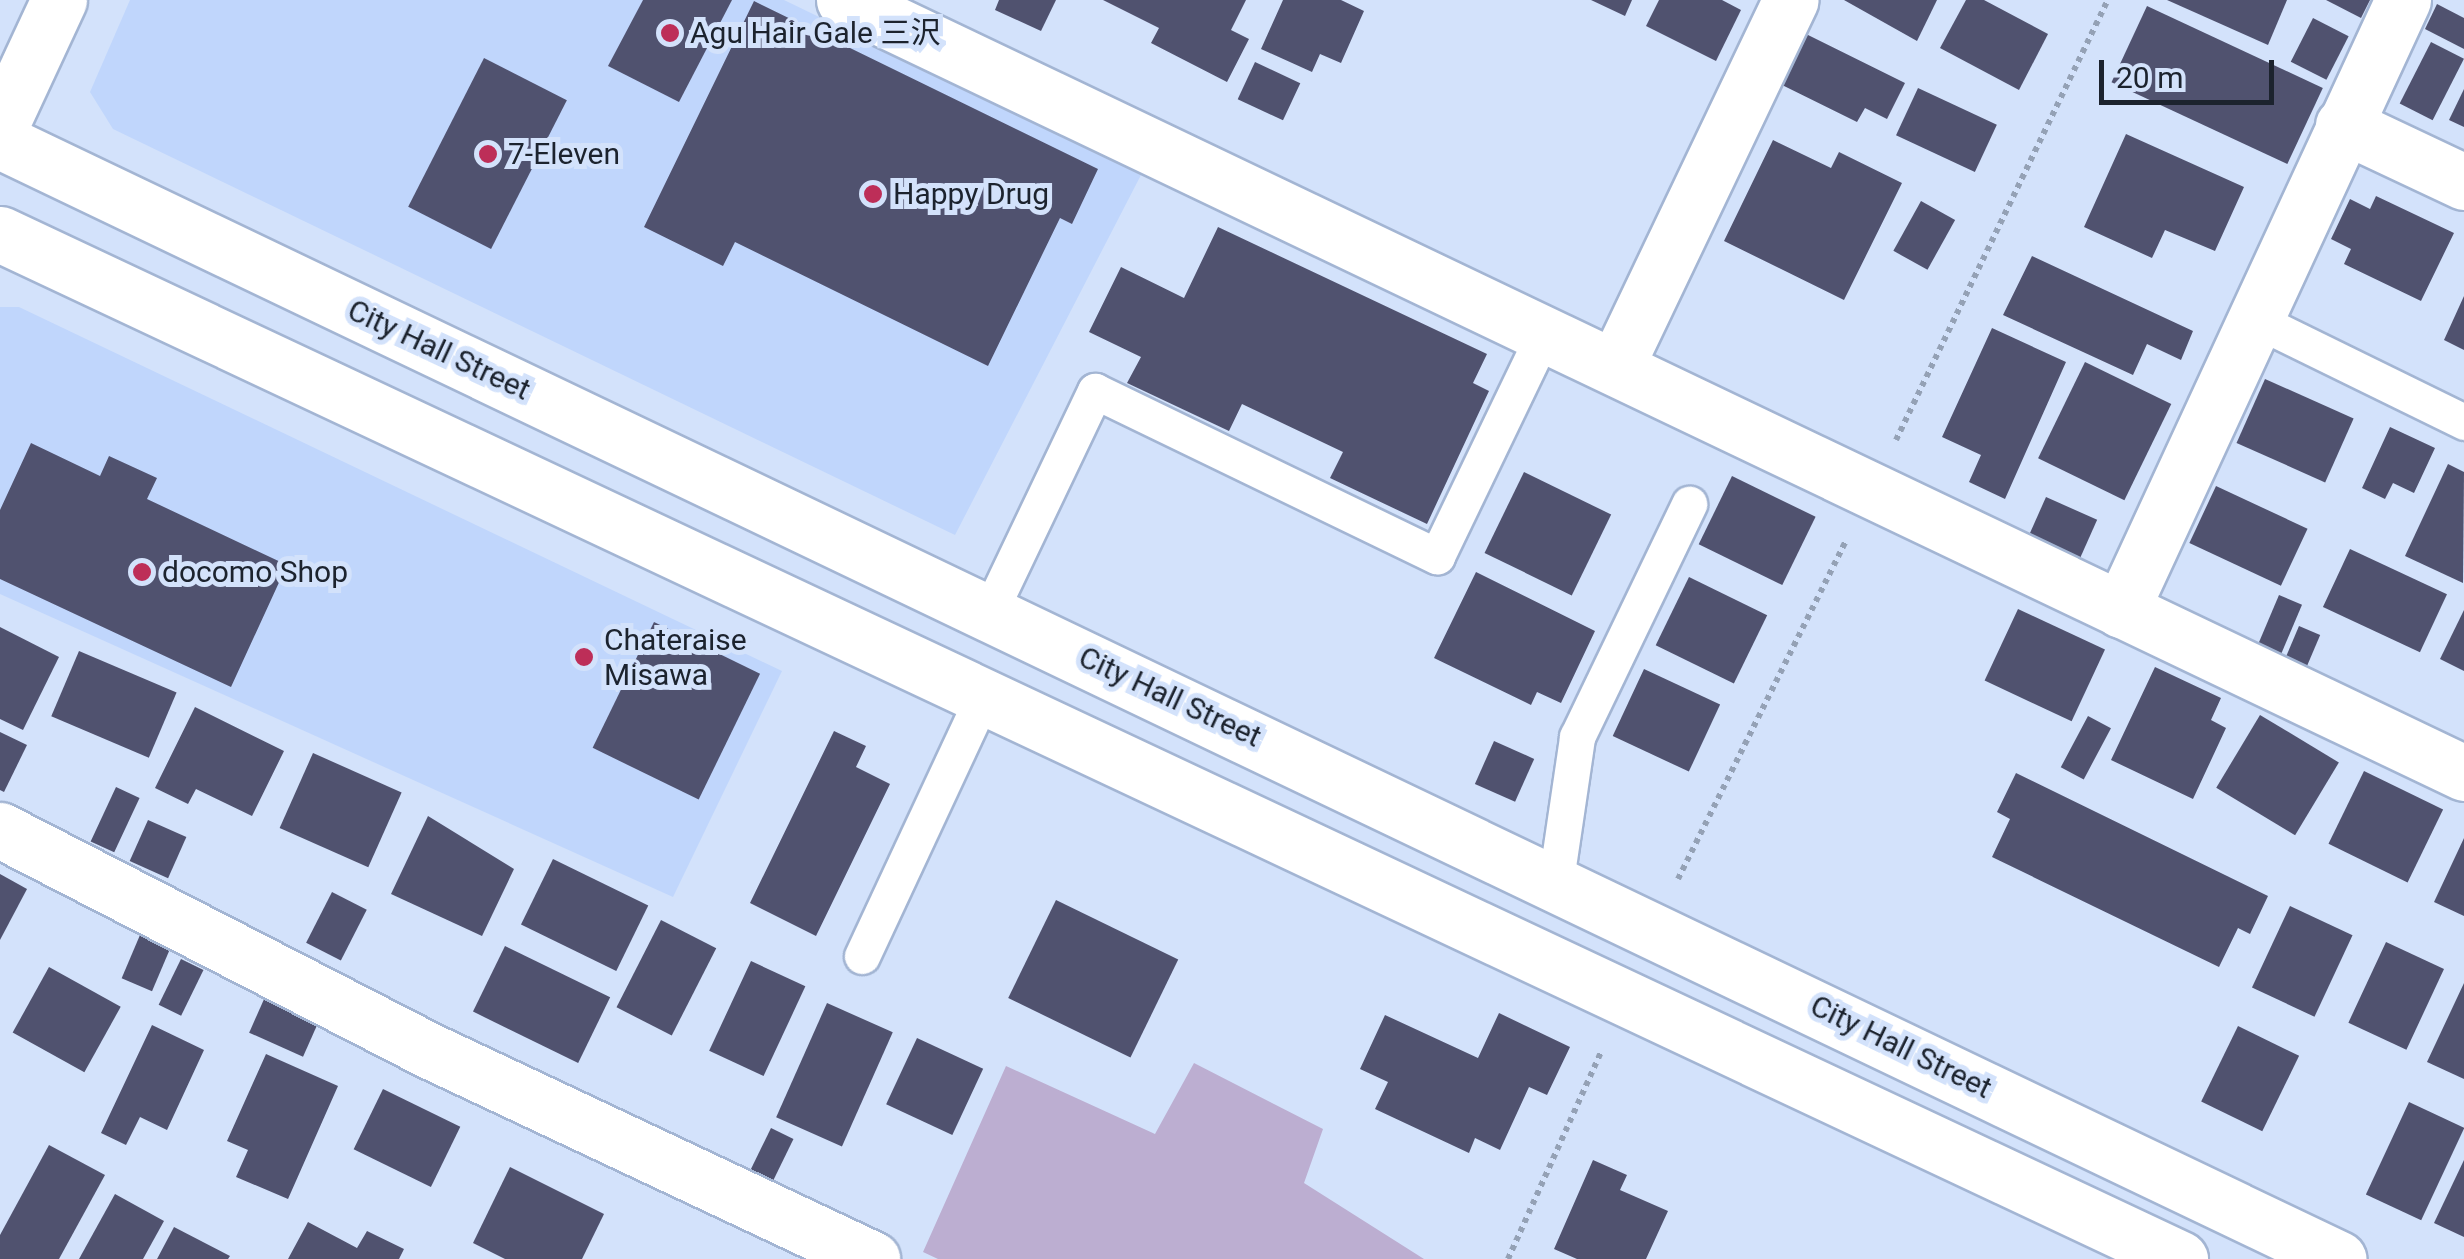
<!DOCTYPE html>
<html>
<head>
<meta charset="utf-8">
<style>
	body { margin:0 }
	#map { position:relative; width:2464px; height:1259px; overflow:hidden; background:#d3e2fb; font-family:Roboto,"Noto Sans JP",sans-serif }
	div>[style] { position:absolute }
	.built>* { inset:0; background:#c0d6fc }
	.green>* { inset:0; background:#bcaed1 }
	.building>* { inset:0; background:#50526f; transform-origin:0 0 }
	.path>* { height:6px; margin-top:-3px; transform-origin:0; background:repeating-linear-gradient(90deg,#94a1b5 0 5px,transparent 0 10px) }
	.roads { filter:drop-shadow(2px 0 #a3b5d3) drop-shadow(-2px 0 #a3b5d3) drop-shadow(0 2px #a3b5d3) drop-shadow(0 -2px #a3b5d3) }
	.service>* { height:35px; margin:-17.5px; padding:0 17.5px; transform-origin:17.5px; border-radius:17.5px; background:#fff }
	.minor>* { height:55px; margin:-27.5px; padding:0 27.5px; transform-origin:27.5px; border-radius:27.5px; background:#fff }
	.tertiary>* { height:55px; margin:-27.5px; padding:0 27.5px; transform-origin:27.5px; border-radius:27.5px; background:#fff }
	.dots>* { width:28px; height:28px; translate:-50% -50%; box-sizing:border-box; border:5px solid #d3e2fb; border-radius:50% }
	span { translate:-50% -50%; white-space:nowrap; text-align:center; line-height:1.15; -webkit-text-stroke:10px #d3e2fb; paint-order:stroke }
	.poi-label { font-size:30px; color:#1c232e }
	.left { translate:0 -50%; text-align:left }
	.street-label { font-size:30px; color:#1c232e }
	.scale { position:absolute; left:2099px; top:60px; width:175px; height:45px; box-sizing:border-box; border:5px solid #1c232e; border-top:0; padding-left:12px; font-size:30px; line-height:35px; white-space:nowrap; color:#1c232e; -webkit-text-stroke:8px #d3e2fb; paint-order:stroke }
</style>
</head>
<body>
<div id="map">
	<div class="built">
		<i style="clip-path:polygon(130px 0,784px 0,1142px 173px,955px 535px,113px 129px,90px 92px)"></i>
		<i style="clip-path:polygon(0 307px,19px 307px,782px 671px,673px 897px,0 594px)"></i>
	</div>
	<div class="green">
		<i style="clip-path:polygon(1194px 1063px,1323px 1129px,1304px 1183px,1424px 1259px,938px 1259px,923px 1252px,1006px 1066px,1155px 1134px)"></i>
	</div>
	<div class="building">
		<i style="clip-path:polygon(643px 0,732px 0,679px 102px,608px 66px)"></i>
		<i style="clip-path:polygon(999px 0,1056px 0,1041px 31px,995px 10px)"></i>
		<i style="clip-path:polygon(1103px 0,1246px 0,1231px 30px,1249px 39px,1227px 82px,1151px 43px,1159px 28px)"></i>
		<i style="clip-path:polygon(1283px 0,1341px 0,1364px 11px,1341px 63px,1320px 54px,1312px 72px,1261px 49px)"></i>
		<i style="clip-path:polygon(1591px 0,1632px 0,1625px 16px)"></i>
		<i style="clip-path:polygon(1659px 0,1722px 0,1741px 10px,1716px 61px,1646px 26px)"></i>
		<i style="clip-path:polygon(1844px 0,1937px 0,1917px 41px)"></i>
		<i style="clip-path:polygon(1966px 0,1984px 0,2048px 34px,2019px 90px,1940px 48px)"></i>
		<i style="clip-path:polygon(2167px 0,2287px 0,2268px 45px)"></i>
		<i style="clip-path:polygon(2326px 0,2370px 0,2361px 18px)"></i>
		<i style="clip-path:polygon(754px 1px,1098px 169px,1072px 224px,1060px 218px,988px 366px,735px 242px,723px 266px,644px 227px)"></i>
		<i style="clip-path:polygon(2437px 4px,2464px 18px,2464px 49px,2425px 29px)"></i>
		<i style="left:2147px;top:6px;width:194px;height:84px;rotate:25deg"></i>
		<i style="left:2313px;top:18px;width:40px;height:49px;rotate:27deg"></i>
		<i style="clip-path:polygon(1804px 33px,1905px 83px,1887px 119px,1865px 108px,1857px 122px,1778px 83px)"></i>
		<i style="left:2431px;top:42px;width:37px;height:69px;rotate:27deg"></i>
		<i style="left:484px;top:58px;width:93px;height:167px;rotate:27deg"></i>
		<i style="left:1255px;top:62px;width:50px;height:41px;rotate:25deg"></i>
		<i style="left:1918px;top:88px;width:87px;height:52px;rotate:25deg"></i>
		<i style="clip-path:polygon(2464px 89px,2464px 127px,2449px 120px)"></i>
		<i style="clip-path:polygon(2126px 134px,2244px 187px,2215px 251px,2165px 230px,2152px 258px,2084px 227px)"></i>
		<i style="clip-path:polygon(1773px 140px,1831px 168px,1839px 152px,1902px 183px,1844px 300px,1724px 241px)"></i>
		<i style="clip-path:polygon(2376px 196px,2454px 233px,2421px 301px,2344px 264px,2351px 249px,2331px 239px,2350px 199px,2370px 209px)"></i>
		<i style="left:1921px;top:201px;width:39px;height:57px;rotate:29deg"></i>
		<i style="clip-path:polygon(1218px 227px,1487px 354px,1473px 383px,1489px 391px,1427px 524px,1330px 478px,1343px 452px,1242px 404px,1229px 431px,1127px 383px,1141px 357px,1089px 332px,1121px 267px,1184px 298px)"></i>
		<i style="clip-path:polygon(2032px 256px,2193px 331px,2181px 360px,2147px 344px,2133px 375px,2003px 315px)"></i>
		<i style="clip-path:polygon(2464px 296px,2464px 350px,2444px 340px)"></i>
		<i style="clip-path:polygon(1992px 328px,2066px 362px,2005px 499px,1969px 482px,1981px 455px,1942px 437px)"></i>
		<i style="left:2085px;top:362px;width:96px;height:107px;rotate:26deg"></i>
		<i style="left:2265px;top:379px;width:97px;height:70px;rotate:24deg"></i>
		<i style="clip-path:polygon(2390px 427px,2435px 448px,2414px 493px,2393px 483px,2385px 499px,2362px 488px)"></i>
		<i style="clip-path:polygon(31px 443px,100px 476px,109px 456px,157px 478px,147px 499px,287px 565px,231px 687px,0 579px,0 510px)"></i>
		<i style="clip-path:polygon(2448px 464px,2464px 472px,2463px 583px,2405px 556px)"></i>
		<i style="left:1524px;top:472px;width:97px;height:90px;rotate:26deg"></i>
		<i style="left:1732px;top:476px;width:93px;height:76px;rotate:26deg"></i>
		<i style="left:2216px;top:486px;width:101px;height:63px;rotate:25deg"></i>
		<i style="left:2046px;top:497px;width:56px;height:55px;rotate:24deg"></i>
		<i style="left:2350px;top:549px;width:107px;height:64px;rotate:25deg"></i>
		<i style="clip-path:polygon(1476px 572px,1595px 631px,1561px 703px,1537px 692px,1531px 705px,1434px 658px)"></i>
		<i style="left:1689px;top:577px;width:87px;height:76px;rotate:26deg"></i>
		<i style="left:2279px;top:595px;width:25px;height:61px;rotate:23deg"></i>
		<i style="left:2018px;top:609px;width:96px;height:79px;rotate:25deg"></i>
		<i style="clip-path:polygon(2464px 610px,2464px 671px,2440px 659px)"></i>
		<i style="left:654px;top:622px;width:118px;height:140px;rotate:26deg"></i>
		<i style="left:2299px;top:626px;width:23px;height:38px;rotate:23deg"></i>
		<i style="clip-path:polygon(0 627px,59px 657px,23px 730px,0 719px)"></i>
		<i style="left:79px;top:651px;width:106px;height:71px;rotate:23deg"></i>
		<i style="clip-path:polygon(2155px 667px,2221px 698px,2211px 720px,2226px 728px,2193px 799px,2111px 760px)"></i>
		<i style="left:1644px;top:669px;width:84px;height:74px;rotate:25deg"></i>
		<i style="clip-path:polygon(195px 707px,284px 751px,252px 816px,196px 789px,188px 804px,155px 788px)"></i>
		<i style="left:2260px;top:715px;width:92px;height:85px;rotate:31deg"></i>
		<i style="left:2088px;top:716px;width:26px;height:58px;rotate:28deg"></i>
		<i style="clip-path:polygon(834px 731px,866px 746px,856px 767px,890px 784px,816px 936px,750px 903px)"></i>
		<i style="clip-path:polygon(0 732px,27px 745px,4px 792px,0 790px)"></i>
		<i style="left:1494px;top:741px;width:44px;height:47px;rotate:24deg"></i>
		<i style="left:313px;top:753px;width:97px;height:82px;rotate:24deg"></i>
		<i style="left:2364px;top:771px;width:88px;height:81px;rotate:26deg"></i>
		<i style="clip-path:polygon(2016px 773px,2268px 896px,2250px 934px,2238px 928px,2219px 967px,1992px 857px,2010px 819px,1997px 812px)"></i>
		<i style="left:116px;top:787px;width:26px;height:60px;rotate:25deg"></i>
		<i style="clip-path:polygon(428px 816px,514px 869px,482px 936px,391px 894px)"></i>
		<i style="left:148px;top:820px;width:42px;height:45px;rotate:24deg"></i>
		<i style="clip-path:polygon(2464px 838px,2464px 916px,2434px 902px)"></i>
		<i style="left:553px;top:859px;width:106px;height:73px;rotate:26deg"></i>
		<i style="clip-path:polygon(0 874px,27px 889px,0 940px)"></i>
		<i style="left:332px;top:892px;width:39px;height:57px;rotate:27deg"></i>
		<i style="left:1056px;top:900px;width:136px;height:109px;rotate:26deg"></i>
		<i style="left:2290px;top:906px;width:69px;height:90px;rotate:25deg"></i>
		<i style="left:661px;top:920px;width:62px;height:98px;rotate:27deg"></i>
		<i style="left:140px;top:935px;width:33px;height:47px;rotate:23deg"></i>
		<i style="left:2386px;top:942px;width:64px;height:89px;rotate:25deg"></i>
		<i style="left:505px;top:946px;width:117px;height:73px;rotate:26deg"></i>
		<i style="left:181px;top:959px;width:25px;height:51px;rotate:26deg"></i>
		<i style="left:751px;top:961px;width:60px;height:99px;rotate:25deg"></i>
		<i style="left:49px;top:967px;width:82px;height:75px;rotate:29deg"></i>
		<i style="clip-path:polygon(2464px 983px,2464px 1079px,2427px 1062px)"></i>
		<i style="left:265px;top:997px;width:59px;height:39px;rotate:24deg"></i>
		<i style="left:827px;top:1003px;width:72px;height:125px;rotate:24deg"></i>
		<i style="clip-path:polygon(1499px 1013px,1570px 1047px,1547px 1095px,1529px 1087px,1500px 1150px,1475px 1138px,1469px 1153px,1375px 1109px,1388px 1082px,1360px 1069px,1385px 1015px,1478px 1058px)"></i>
		<i style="clip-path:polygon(152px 1025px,204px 1050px,167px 1130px,140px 1117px,126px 1145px,101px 1133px)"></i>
		<i style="left:2238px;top:1026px;width:68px;height:84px;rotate:26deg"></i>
		<i style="left:917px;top:1038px;width:73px;height:73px;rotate:25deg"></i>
		<i style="clip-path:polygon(266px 1054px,338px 1086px,288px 1199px,236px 1177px,248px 1150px,227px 1141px)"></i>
		<i style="left:383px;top:1089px;width:86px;height:67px;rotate:26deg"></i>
		<i style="left:2409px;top:1102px;width:61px;height:102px;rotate:25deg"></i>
		<i style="left:771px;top:1128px;width:25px;height:54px;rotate:26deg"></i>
		<i style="clip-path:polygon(49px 1145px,105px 1175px,59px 1259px,0 1259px,0 1235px)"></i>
		<i style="clip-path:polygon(1593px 1160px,1627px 1175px,1620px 1190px,1668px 1211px,1646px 1259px,1577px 1259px,1554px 1249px)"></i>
		<i style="clip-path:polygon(2464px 1160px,2464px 1237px,2434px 1223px)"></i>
		<i style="clip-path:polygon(510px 1167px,604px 1214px,582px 1259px,505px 1259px,473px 1243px)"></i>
		<i style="clip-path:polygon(115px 1194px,164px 1221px,143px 1259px,79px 1259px)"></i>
		<i style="clip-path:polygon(308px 1222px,357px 1248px,367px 1231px,404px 1249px,399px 1259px,288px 1259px)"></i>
		<i style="clip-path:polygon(174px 1227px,230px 1256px,228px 1259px,157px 1259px)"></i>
	</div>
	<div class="path">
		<i style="left:1896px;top:440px;width:488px;rotate:-64.3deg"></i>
		<i style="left:1678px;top:879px;width:377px;rotate:-63.6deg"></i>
		<i style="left:1508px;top:1259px;width:229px;rotate:-65.8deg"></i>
	</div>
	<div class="roads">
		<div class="service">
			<i style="left:2254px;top:319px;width:234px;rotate:26.1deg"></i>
			<i style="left:990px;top:611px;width:244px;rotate:-64.5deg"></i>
			<i style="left:1095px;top:391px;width:380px;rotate:25.8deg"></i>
			<i style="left:1437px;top:556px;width:249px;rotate:-64.3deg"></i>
			<i style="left:1556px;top:880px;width:145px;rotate:-81.6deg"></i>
			<i style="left:1577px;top:737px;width:259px;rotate:-64.3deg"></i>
			<i style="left:862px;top:956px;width:291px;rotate:-65deg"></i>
		</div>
		<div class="minor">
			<i style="left:844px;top:0;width:1795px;rotate:25.51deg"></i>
			<i style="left:2343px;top:125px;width:134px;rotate:25.2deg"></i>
			<i style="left:1617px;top:364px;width:403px;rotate:-64.5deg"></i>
			<i style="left:2121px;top:610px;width:672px;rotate:-65.19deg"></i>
			<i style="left:0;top:830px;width:481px;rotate:27.2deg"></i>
			<i style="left:428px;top:1050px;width:491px;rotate:25.2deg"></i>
		</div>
		<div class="tertiary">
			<i style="left:0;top:127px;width:140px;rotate:-65.1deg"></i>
			<i style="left:0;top:141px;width:2592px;rotate:25.55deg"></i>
			<i style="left:0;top:234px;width:2409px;rotate:25.18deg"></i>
		</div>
	</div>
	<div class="dots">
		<i style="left:670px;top:33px;background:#bd2e58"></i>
		<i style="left:488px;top:154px;background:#bd2e58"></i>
		<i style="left:873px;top:194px;background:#bd2e58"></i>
		<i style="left:142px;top:572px;background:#bd2e58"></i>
		<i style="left:584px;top:657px;background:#bd2e58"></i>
	</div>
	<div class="poi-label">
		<span class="left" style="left:690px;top:33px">Agu Hair Gale 三沢</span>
		<span class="left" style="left:508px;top:154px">7-Eleven</span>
		<span class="left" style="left:893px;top:194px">Happy Drug</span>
		<span class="left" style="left:162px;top:572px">docomo Shop</span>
		<span class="left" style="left:604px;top:657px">Chateraise<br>Misawa</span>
	</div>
	<div class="street-label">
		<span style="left:439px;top:350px;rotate:25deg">City Hall Street</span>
		<span style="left:1170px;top:697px;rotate:25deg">City Hall Street</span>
		<span style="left:1901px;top:1047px;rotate:26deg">City Hall Street</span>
	</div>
	<div class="scale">20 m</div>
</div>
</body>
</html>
